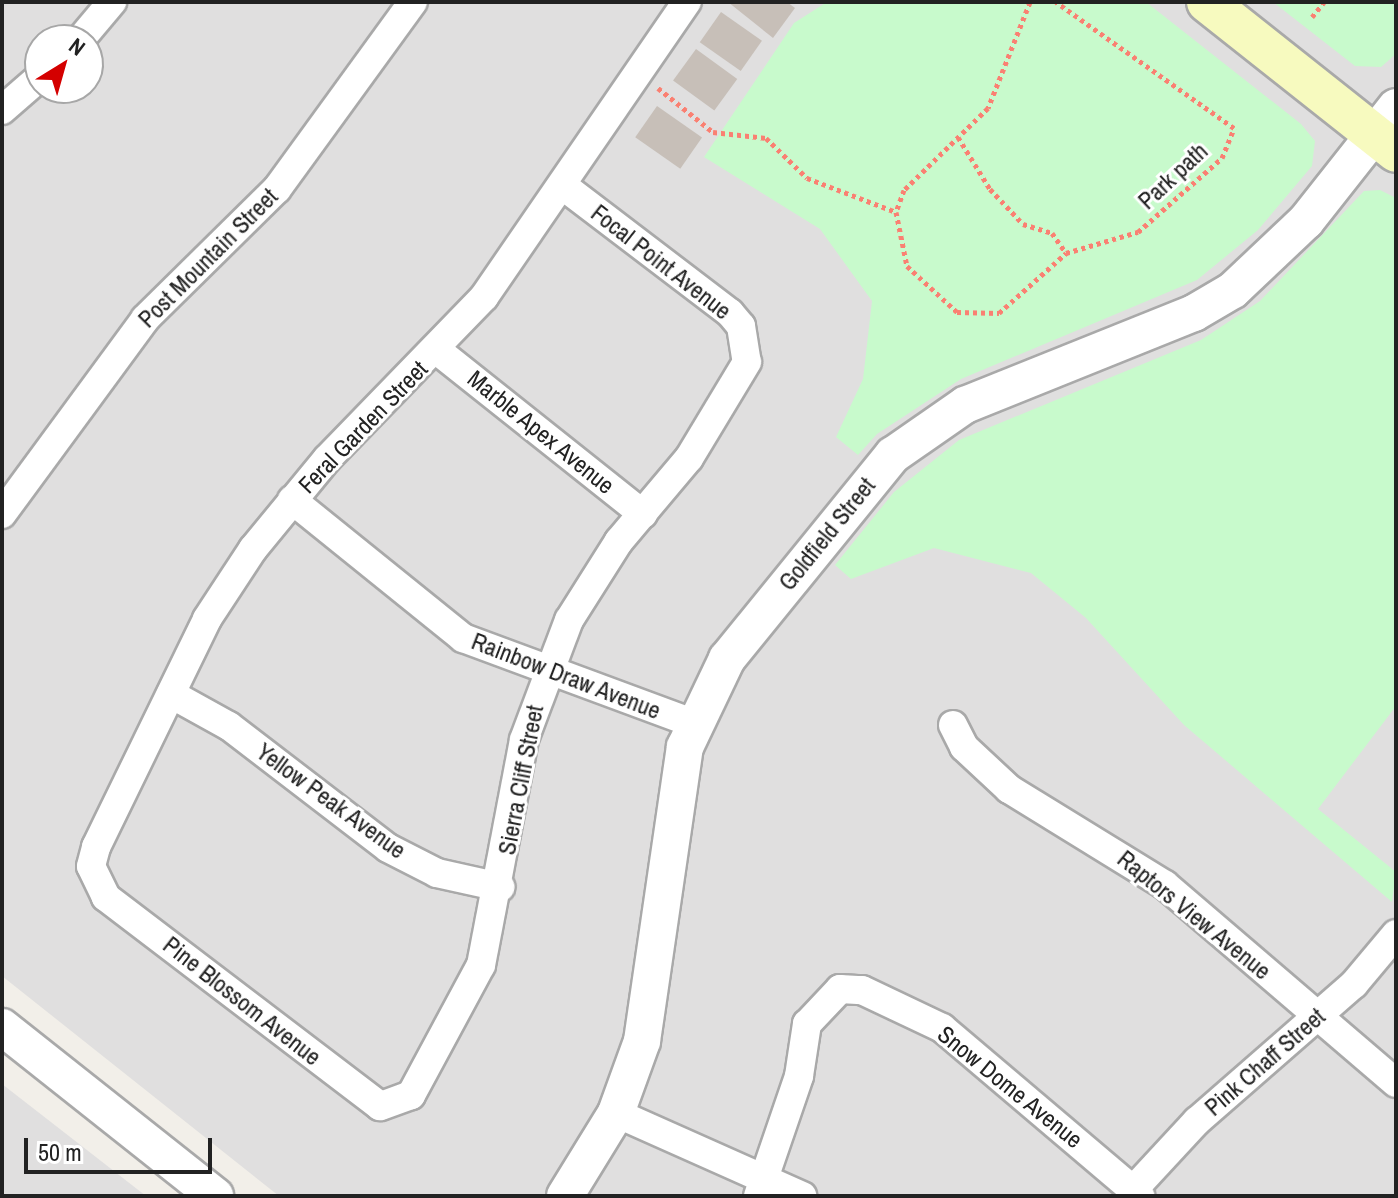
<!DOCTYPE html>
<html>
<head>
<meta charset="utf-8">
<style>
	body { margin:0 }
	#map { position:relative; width:1398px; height:1198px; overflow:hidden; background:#f2efe9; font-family:"Archivo Narrow",sans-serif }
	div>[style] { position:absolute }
	.residential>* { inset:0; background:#e0dfdf }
	.park>* { inset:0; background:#c8facc }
	.building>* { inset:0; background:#c7bfb8; transform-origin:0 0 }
	.path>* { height:5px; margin-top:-2.5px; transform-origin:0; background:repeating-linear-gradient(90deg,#fa8072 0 4px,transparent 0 8px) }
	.roads { filter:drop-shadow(2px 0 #a9a9a9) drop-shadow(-2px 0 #a9a9a9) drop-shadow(0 2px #a9a9a9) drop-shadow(0 -2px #a9a9a9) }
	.minor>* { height:28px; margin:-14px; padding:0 14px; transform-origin:14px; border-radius:14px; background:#fff }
	.tertiary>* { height:36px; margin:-18px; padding:0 18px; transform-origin:18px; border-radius:18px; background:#fff }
	.secondary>* { height:40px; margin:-20px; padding:0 20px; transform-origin:20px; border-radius:20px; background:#f7fabf }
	span { translate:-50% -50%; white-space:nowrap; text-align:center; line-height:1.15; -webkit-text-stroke:6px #fff; paint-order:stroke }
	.street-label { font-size:24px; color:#222 }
	.frame { position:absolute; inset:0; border:4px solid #222; pointer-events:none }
	.north { position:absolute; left:24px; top:24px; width:80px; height:80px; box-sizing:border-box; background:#fff; border:2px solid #a7a7a7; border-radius:50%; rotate:37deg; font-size:22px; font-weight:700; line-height:32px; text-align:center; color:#222 }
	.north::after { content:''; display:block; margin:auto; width:28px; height:36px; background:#d40000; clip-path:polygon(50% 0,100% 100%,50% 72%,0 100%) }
	.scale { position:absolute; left:24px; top:1138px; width:188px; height:36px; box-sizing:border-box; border:4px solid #222; border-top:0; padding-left:10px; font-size:24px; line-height:28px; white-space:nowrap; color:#222; -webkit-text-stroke:6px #fff; paint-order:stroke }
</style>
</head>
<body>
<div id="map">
	<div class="residential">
		<i style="clip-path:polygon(evenodd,2px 2px,1396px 2px,1396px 1196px,279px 1196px,2px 976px,2px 2px,40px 40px,88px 40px,88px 88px,40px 88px,40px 40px)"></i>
		<i style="clip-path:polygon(2px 1084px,146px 1196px,2px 1196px)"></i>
	</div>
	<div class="park">
		<i style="clip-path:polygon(827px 2px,1146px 2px,1301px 124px,1315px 141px,1312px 166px,1258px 230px,1197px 280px,961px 379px,877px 434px,858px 455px,836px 437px,863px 379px,872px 301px,820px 229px,704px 157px,794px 23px)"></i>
		<i style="clip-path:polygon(1273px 2px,1396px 2px,1396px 54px,1381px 67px,1355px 66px)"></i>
		<i style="clip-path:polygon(1380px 190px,1396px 198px,1396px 706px,1318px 809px,1396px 872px,1392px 902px,1184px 725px,1086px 618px,1031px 573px,934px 548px,851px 579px,835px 565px,894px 492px,959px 440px,1201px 340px,1260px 301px,1364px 191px)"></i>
	</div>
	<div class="building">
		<i style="clip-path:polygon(728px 2px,787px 2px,795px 8px,773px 38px)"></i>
		<i style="left:721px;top:12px;width:50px;height:37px;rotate:35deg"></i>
		<i style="left:696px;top:49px;width:51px;height:39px;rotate:36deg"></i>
		<i style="left:657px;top:106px;width:55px;height:38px;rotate:35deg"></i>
	</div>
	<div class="path">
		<i style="left:1030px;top:2px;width:114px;rotate:111.6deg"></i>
		<i style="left:988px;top:108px;width:117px;rotate:135.7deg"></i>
		<i style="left:904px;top:190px;width:23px;rotate:110deg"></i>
		<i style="left:896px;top:212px;width:55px;rotate:78.5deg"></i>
		<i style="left:907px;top:266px;width:68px;rotate:42.6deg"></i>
		<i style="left:957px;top:312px;width:42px;rotate:1.4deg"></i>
		<i style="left:999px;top:313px;width:90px;rotate:-41.8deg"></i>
		<i style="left:1066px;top:253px;width:75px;rotate:-16.3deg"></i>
		<i style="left:1138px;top:232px;width:112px;rotate:-41.4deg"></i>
		<i style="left:1222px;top:158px;width:32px;rotate:-68deg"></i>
		<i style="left:1234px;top:128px;width:218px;rotate:-144.7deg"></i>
		<i style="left:1312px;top:17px;width:19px;rotate:-51deg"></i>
		<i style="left:658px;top:88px;width:70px;rotate:38.7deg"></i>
		<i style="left:713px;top:132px;width:53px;rotate:6.5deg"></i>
		<i style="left:766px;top:138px;width:57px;rotate:44.3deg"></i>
		<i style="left:807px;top:178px;width:95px;rotate:20.9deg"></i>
		<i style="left:958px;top:137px;width:61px;rotate:58.4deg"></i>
		<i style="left:990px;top:189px;width:48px;rotate:46.7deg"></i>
		<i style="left:1023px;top:224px;width:30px;rotate:17deg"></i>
		<i style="left:1052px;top:233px;width:24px;rotate:55deg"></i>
	</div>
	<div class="roads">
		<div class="minor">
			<i style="left:80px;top:40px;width:50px;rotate:-49.9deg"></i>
			<i style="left:2px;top:110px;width:50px;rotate:-41deg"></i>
			<i style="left:562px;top:185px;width:211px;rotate:37.3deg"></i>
			<i style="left:730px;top:313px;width:17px;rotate:50deg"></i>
			<i style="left:741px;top:326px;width:36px;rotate:81deg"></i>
			<i style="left:747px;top:362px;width:112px;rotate:121.1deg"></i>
			<i style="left:689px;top:458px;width:109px;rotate:130.1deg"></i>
			<i style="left:619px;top:541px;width:93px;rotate:122.3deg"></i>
			<i style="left:569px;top:620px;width:128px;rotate:110.6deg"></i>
			<i style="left:524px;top:740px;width:229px;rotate:100.8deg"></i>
			<i style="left:481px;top:965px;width:148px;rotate:118.3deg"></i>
			<i style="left:411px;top:1095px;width:33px;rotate:160deg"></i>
			<i style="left:380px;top:1106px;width:345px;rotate:-142.7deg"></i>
			<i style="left:106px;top:897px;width:34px;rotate:-116deg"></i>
			<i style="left:91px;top:866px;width:20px;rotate:-75deg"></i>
			<i style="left:96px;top:847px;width:254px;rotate:-64deg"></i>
			<i style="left:207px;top:619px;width:84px;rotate:-56.7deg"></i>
			<i style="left:253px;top:549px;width:117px;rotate:-50.6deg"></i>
			<i style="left:327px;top:459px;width:226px;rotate:-45.9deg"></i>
			<i style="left:484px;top:297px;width:358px;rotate:-55.5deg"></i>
			<i style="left:438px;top:351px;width:262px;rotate:38.5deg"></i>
			<i style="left:292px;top:500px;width:220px;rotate:38.9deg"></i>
			<i style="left:463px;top:638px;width:247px;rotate:20.3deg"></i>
			<i style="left:2px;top:514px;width:242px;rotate:-53.7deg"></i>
			<i style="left:145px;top:319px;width:185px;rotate:-44.6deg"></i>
			<i style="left:277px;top:189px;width:231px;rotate:-54deg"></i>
			<i style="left:171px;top:694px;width:66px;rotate:28.9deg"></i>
			<i style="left:229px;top:726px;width:200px;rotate:37.5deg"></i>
			<i style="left:388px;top:848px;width:55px;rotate:27deg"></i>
			<i style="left:437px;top:873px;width:65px;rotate:12.5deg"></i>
			<i style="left:953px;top:725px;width:25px;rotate:63deg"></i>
			<i style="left:964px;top:747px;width:62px;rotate:43deg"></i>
			<i style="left:1009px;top:789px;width:183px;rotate:31.6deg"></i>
			<i style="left:1165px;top:885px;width:304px;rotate:40.6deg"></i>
			<i style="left:616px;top:1113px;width:204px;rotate:24deg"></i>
			<i style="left:1133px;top:1190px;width:94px;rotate:-47.2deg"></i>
			<i style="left:1197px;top:1121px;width:208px;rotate:-41.1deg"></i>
			<i style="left:1354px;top:984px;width:65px;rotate:-50deg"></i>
			<i style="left:758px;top:1196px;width:127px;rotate:-71.1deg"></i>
			<i style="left:799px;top:1076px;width:53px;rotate:-81.3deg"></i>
			<i style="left:807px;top:1024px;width:48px;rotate:-46.7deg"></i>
			<i style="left:840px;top:989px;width:22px;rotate:3deg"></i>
			<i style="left:862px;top:990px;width:89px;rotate:25.4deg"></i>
			<i style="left:942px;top:1028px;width:260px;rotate:40.3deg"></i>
		</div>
		<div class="tertiary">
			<i style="left:2px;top:1027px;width:272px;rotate:38.4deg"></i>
			<i style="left:565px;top:1196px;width:97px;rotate:-58.4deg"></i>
			<i style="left:616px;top:1113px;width:77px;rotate:-70.1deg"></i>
			<i style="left:642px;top:1041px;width:297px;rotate:-81.7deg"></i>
			<i style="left:685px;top:747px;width:98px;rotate:-64.5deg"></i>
			<i style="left:727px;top:659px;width:263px;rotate:-50.9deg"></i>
			<i style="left:893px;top:455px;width:88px;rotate:-34.8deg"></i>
			<i style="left:965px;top:405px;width:247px;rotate:-21.9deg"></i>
			<i style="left:1194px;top:313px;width:45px;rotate:-30.5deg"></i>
			<i style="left:1233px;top:290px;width:100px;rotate:-43.4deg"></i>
			<i style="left:1306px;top:221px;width:145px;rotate:-51.7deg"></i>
		</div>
		<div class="secondary">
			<i style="left:1207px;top:2px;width:241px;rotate:38.4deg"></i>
		</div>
	</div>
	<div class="street-label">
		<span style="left:1173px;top:176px;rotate:-43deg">Park path</span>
		<span style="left:208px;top:258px;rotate:-45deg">Post Mountain Street</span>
		<span style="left:661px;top:262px;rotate:38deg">Focal Point Avenue</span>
		<span style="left:363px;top:427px;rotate:-46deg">Feral Garden Street</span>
		<span style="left:541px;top:432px;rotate:39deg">Marble Apex Avenue</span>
		<span style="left:827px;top:534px;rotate:-51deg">Goldfield Street</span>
		<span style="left:566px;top:676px;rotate:21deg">Rainbow Draw Avenue</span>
		<span style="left:521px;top:780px;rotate:-79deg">Sierra Cliff Street</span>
		<span style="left:331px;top:801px;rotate:36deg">Yellow Peak Avenue</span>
		<span style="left:1194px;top:915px;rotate:39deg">Raptors View Avenue</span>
		<span style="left:242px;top:1001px;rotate:38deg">Pine Blossom Avenue</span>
		<span style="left:1265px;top:1062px;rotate:-41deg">Pink Chaff Street</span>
		<span style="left:1010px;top:1087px;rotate:39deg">Snow Dome Avenue</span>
	</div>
	<div class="frame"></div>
	<div class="north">N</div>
	<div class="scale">50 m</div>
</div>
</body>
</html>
